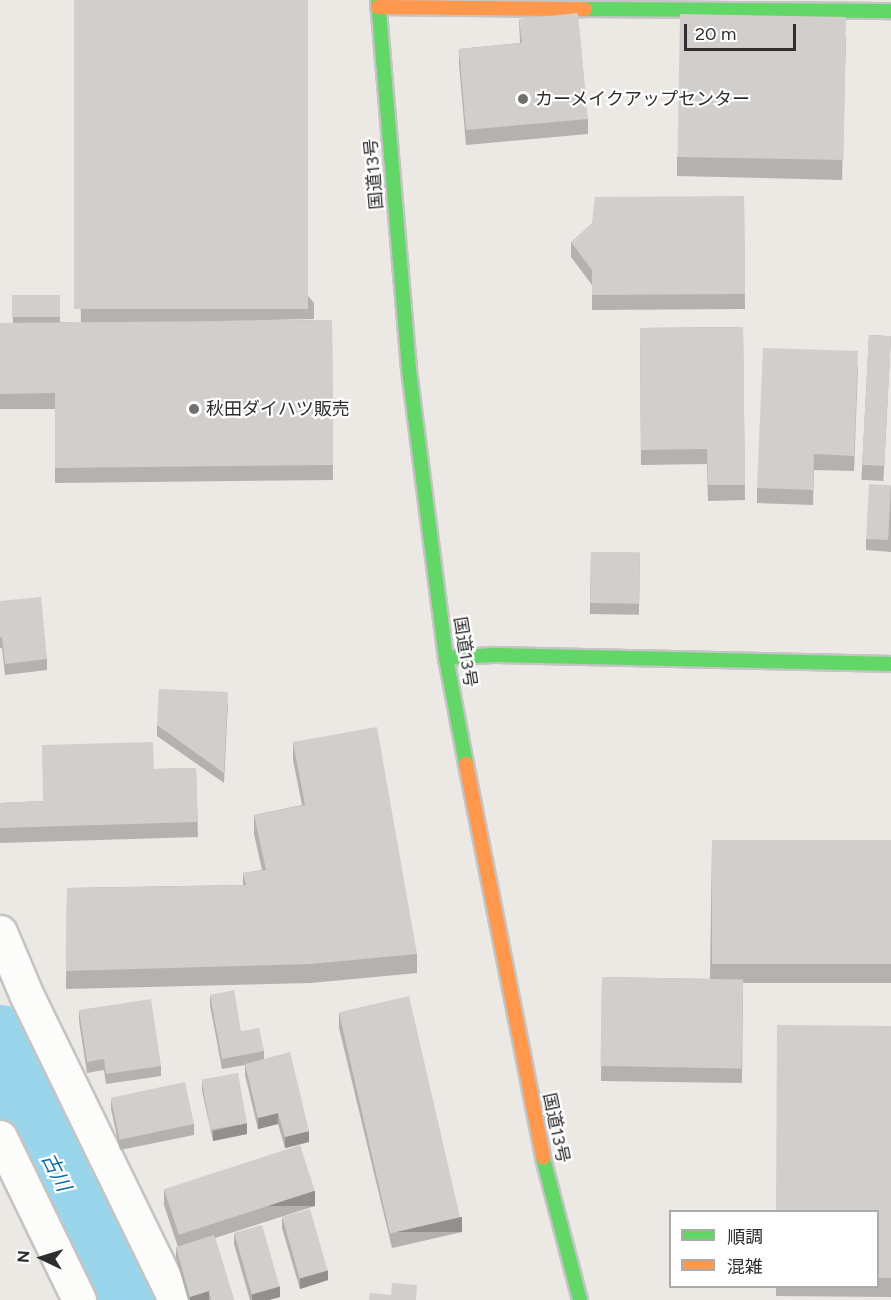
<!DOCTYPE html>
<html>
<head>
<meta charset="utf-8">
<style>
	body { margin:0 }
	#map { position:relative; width:891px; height:1300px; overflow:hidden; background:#ece8e4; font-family:Figtree,"Noto Sans JP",sans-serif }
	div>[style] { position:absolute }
	.river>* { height:68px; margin:-34px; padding:0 34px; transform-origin:34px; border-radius:34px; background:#99d6ec }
	.roads { filter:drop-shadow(2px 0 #c5c4c5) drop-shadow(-2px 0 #c5c4c5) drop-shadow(0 2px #c5c4c5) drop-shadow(0 -2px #c5c4c5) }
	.street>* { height:33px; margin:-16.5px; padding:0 16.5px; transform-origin:16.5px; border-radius:16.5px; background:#fcfcfb }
	.fast>* { height:14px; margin:-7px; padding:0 7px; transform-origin:7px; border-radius:7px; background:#63d668 }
	.slow>* { height:14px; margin:-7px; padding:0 7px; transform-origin:7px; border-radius:7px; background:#ff974d }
	.wall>* { inset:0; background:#b4b1af; transform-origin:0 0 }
	.shaded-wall>* { inset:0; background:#92908e; transform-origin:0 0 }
	.building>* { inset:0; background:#d1cecb; transform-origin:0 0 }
	.dots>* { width:16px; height:16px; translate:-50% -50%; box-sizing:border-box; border:3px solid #fff; border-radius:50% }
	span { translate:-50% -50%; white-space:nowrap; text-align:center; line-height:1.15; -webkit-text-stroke:4.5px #fff; paint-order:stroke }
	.poi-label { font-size:18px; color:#2e2e2e }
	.left { translate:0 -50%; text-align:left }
	.street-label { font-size:18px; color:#2e2e2e }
	.water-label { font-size:20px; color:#0d6fa3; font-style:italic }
	.legend { position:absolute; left:669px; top:1210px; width:210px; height:78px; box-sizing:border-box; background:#fff; border:2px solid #ababab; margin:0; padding:8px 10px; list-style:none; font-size:18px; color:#2e2e2e }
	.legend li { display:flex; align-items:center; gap:12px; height:30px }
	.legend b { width:30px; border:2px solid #ababab }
	.north { position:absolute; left:12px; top:1228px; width:60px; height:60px; -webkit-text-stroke:4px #fff; paint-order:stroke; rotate:274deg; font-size:16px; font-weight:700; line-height:24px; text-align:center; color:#2e2e2e }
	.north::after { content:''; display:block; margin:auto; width:21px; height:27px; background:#2e2e2e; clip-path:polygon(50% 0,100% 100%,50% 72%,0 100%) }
	.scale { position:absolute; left:684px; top:24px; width:112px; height:27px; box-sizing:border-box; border:3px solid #2e2e2e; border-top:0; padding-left:8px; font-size:18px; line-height:21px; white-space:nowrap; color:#2e2e2e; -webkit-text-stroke:4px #fff; paint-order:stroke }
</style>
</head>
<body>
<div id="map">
	<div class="river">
		<i style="left:0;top:1039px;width:102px;rotate:68.7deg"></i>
		<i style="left:37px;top:1134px;width:186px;rotate:62.9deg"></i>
	</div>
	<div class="roads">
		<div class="street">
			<i style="left:0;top:932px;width:67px;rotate:67.2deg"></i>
			<i style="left:26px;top:994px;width:340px;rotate:64deg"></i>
			<i style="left:0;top:1137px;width:181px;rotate:64.1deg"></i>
		</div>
		<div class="fast">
			<i style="left:378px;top:0;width:371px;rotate:85.2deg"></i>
			<i style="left:409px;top:370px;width:290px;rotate:82.7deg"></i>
			<i style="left:446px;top:658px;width:108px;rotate:79.3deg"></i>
			<i style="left:585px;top:9px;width:306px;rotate:0.4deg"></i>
			<i style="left:446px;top:658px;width:47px;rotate:-3.7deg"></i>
			<i style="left:493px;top:655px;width:398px;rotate:1.3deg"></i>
			<i style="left:543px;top:1158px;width:147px;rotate:75.4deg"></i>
		</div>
		<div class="slow">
			<i style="left:378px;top:7px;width:207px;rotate:0.6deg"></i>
			<i style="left:466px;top:764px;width:401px;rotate:78.9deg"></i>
		</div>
	</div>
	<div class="wall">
		<i style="clip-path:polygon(74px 16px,314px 303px,314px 319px,215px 321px,332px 320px,333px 480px,55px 483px,55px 409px,0 409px,0 323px,13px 323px,12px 296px,60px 295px,60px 322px,81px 323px)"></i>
		<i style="clip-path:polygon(519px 19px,588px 119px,588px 134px,466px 145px,459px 64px,459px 49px,520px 43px)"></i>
		<i style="clip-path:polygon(846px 37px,842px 180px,677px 176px,677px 157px)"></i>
		<i style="clip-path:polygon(744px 196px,745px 309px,592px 310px,592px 285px,571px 257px,571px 242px)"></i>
		<i style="clip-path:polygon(743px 327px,745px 500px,708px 501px,707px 464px,641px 465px,640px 328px)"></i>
		<i style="left:869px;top:335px;width:22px;height:145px;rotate:3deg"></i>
		<i style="clip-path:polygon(858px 366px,854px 471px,814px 470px,813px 505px,757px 503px,757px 488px)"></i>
		<i style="clip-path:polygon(891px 485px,891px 552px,866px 550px,866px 539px)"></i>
		<i style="left:591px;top:552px;width:49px;height:62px;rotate:1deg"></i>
		<i style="clip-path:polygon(0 601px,47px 659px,47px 670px,5px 675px,2px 648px,0 648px)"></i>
		<i style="clip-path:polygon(228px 703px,224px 783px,157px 736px,157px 725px)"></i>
		<i style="clip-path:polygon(293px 742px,417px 954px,417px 973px,311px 983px,66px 989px,67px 888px,243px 885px,243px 873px,262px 870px,254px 834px,254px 815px,302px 805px,293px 760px)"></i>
		<i style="clip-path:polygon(196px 768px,198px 837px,0 843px,0 803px,43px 801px,154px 769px)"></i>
		<i style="clip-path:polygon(712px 840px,891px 840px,891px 983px,743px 983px,742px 1083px,601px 1081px,602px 977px,710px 979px)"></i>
		<i style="clip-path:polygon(210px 995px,241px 1031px,264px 1051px,264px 1059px,309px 1142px,285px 1148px,278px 1124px,258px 1129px,245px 1075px,245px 1065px,222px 1069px,210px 1005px)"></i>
		<i style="clip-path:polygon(79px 1010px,161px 1066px,161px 1076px,106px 1084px,104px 1070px,87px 1073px,79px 1021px)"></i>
		<i style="clip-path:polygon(339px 1012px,462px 1232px,392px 1248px,339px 1028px)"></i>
		<i style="clip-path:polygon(891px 1026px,891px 1297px,776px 1296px,776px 1287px,878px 1287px,878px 1212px)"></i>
		<i style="clip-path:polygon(202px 1080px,247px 1134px,213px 1141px,202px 1091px)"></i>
		<i style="clip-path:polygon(111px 1098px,194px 1124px,194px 1135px,120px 1150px,111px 1109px)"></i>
		<i style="clip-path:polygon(164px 1190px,315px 1206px,215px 1238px,234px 1300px,188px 1300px,176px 1258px,176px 1247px,178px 1247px,164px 1205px)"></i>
		<i style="clip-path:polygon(282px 1217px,328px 1280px,300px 1289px,282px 1228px)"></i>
		<i style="clip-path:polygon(234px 1233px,280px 1297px,269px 1300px,250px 1300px,234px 1244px)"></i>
	</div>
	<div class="shaded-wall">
		<i style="clip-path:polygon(278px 1113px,278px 1124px,258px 1129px,258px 1118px)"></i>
		<i style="clip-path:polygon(247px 1123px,247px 1134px,213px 1141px,213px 1131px)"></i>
		<i style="clip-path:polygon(309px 1131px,309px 1142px,285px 1148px,285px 1137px)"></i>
		<i style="left:315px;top:1191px;width:15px;height:143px;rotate:90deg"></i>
		<i style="left:462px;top:1217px;width:15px;height:72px;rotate:90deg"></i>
		<i style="clip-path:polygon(328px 1270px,328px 1280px,300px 1289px,300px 1278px)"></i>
		<i style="clip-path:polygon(280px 1286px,280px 1297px,269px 1300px,252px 1300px,252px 1294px)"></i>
		<i style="clip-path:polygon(209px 1291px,209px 1300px,190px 1300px,190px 1297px)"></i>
	</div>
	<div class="building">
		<i style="left:74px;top:0;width:234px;height:309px"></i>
		<i style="clip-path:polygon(578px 13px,588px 119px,466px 130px,459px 49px,522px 43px,519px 19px)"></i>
		<i style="left:680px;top:14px;width:166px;height:143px;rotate:1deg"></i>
		<i style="clip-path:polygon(744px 196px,745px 294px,592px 295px,592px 270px,571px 242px,592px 223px,595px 197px)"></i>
		<i style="left:60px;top:295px;width:22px;height:48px;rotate:90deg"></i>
		<i style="clip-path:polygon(332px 320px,333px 465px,55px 468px,55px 393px,0 394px,0 323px)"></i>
		<i style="clip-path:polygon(743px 327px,745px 485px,708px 485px,707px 449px,641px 450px,640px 328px)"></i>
		<i style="left:869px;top:335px;width:22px;height:130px;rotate:3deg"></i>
		<i style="clip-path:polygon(763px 348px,858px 351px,854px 456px,814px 454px,813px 490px,757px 488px)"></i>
		<i style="left:869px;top:484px;width:22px;height:55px;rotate:3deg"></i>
		<i style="left:591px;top:552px;width:49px;height:51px;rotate:1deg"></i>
		<i style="clip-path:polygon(41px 597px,47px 659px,5px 664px,2px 637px,0 637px,0 601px)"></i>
		<i style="clip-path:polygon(159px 689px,228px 692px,224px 773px,157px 725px)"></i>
		<i style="clip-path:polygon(377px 727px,417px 954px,311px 964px,66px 971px,67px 888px,246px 885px,243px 873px,266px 870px,254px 815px,305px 805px,293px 742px)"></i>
		<i style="clip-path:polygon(153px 742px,154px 769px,196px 768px,198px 822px,0 828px,0 803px,43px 801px,42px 745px)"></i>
		<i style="left:712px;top:840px;width:179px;height:124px"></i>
		<i style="left:602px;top:977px;width:141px;height:89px;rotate:1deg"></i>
		<i style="clip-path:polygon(234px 990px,241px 1031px,259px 1028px,264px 1051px,222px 1059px,210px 995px)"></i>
		<i style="left:409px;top:996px;width:227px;height:72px;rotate:77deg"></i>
		<i style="clip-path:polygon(151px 999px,161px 1066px,106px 1074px,104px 1059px,87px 1062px,79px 1010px)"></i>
		<i style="clip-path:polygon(777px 1025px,891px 1026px,891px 1278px,878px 1278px,878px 1212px,776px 1212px)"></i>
		<i style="clip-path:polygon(290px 1052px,309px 1131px,285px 1137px,278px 1113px,258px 1118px,245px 1064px)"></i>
		<i style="left:238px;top:1073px;width:51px;height:37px;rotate:80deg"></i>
		<i style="left:185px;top:1082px;width:43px;height:76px;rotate:78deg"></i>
		<i style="left:300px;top:1145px;width:48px;height:143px;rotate:72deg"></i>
		<i style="left:310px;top:1209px;width:64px;height:29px;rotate:74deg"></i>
		<i style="left:262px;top:1225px;width:64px;height:29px;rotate:74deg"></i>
		<i style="clip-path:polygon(214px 1235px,234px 1300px,211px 1300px,209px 1291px,190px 1297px,176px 1247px)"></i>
		<i style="clip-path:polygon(392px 1283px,417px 1285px,416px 1300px,369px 1300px,370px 1293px,391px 1295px)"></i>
	</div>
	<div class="dots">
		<i style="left:523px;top:99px;background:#706f6e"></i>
		<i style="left:194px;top:409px;background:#706f6e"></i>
	</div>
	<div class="poi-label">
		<span class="left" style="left:535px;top:99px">カーメイクアップセンター</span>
		<span class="left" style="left:206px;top:409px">秋田ダイハツ販売</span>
	</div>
	<div class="street-label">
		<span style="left:374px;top:174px;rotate:-95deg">国道13号</span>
		<span style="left:465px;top:652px;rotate:81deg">国道13号</span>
		<span style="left:556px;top:1128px;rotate:78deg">国道13号</span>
	</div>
	<div class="water-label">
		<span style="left:56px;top:1172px;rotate:63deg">古川</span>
	</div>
	<ul class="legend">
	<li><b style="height:8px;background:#63d668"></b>順調</li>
	<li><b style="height:8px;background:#ff974d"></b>混雑</li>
	</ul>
	<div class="north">N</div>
	<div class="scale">20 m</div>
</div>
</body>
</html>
